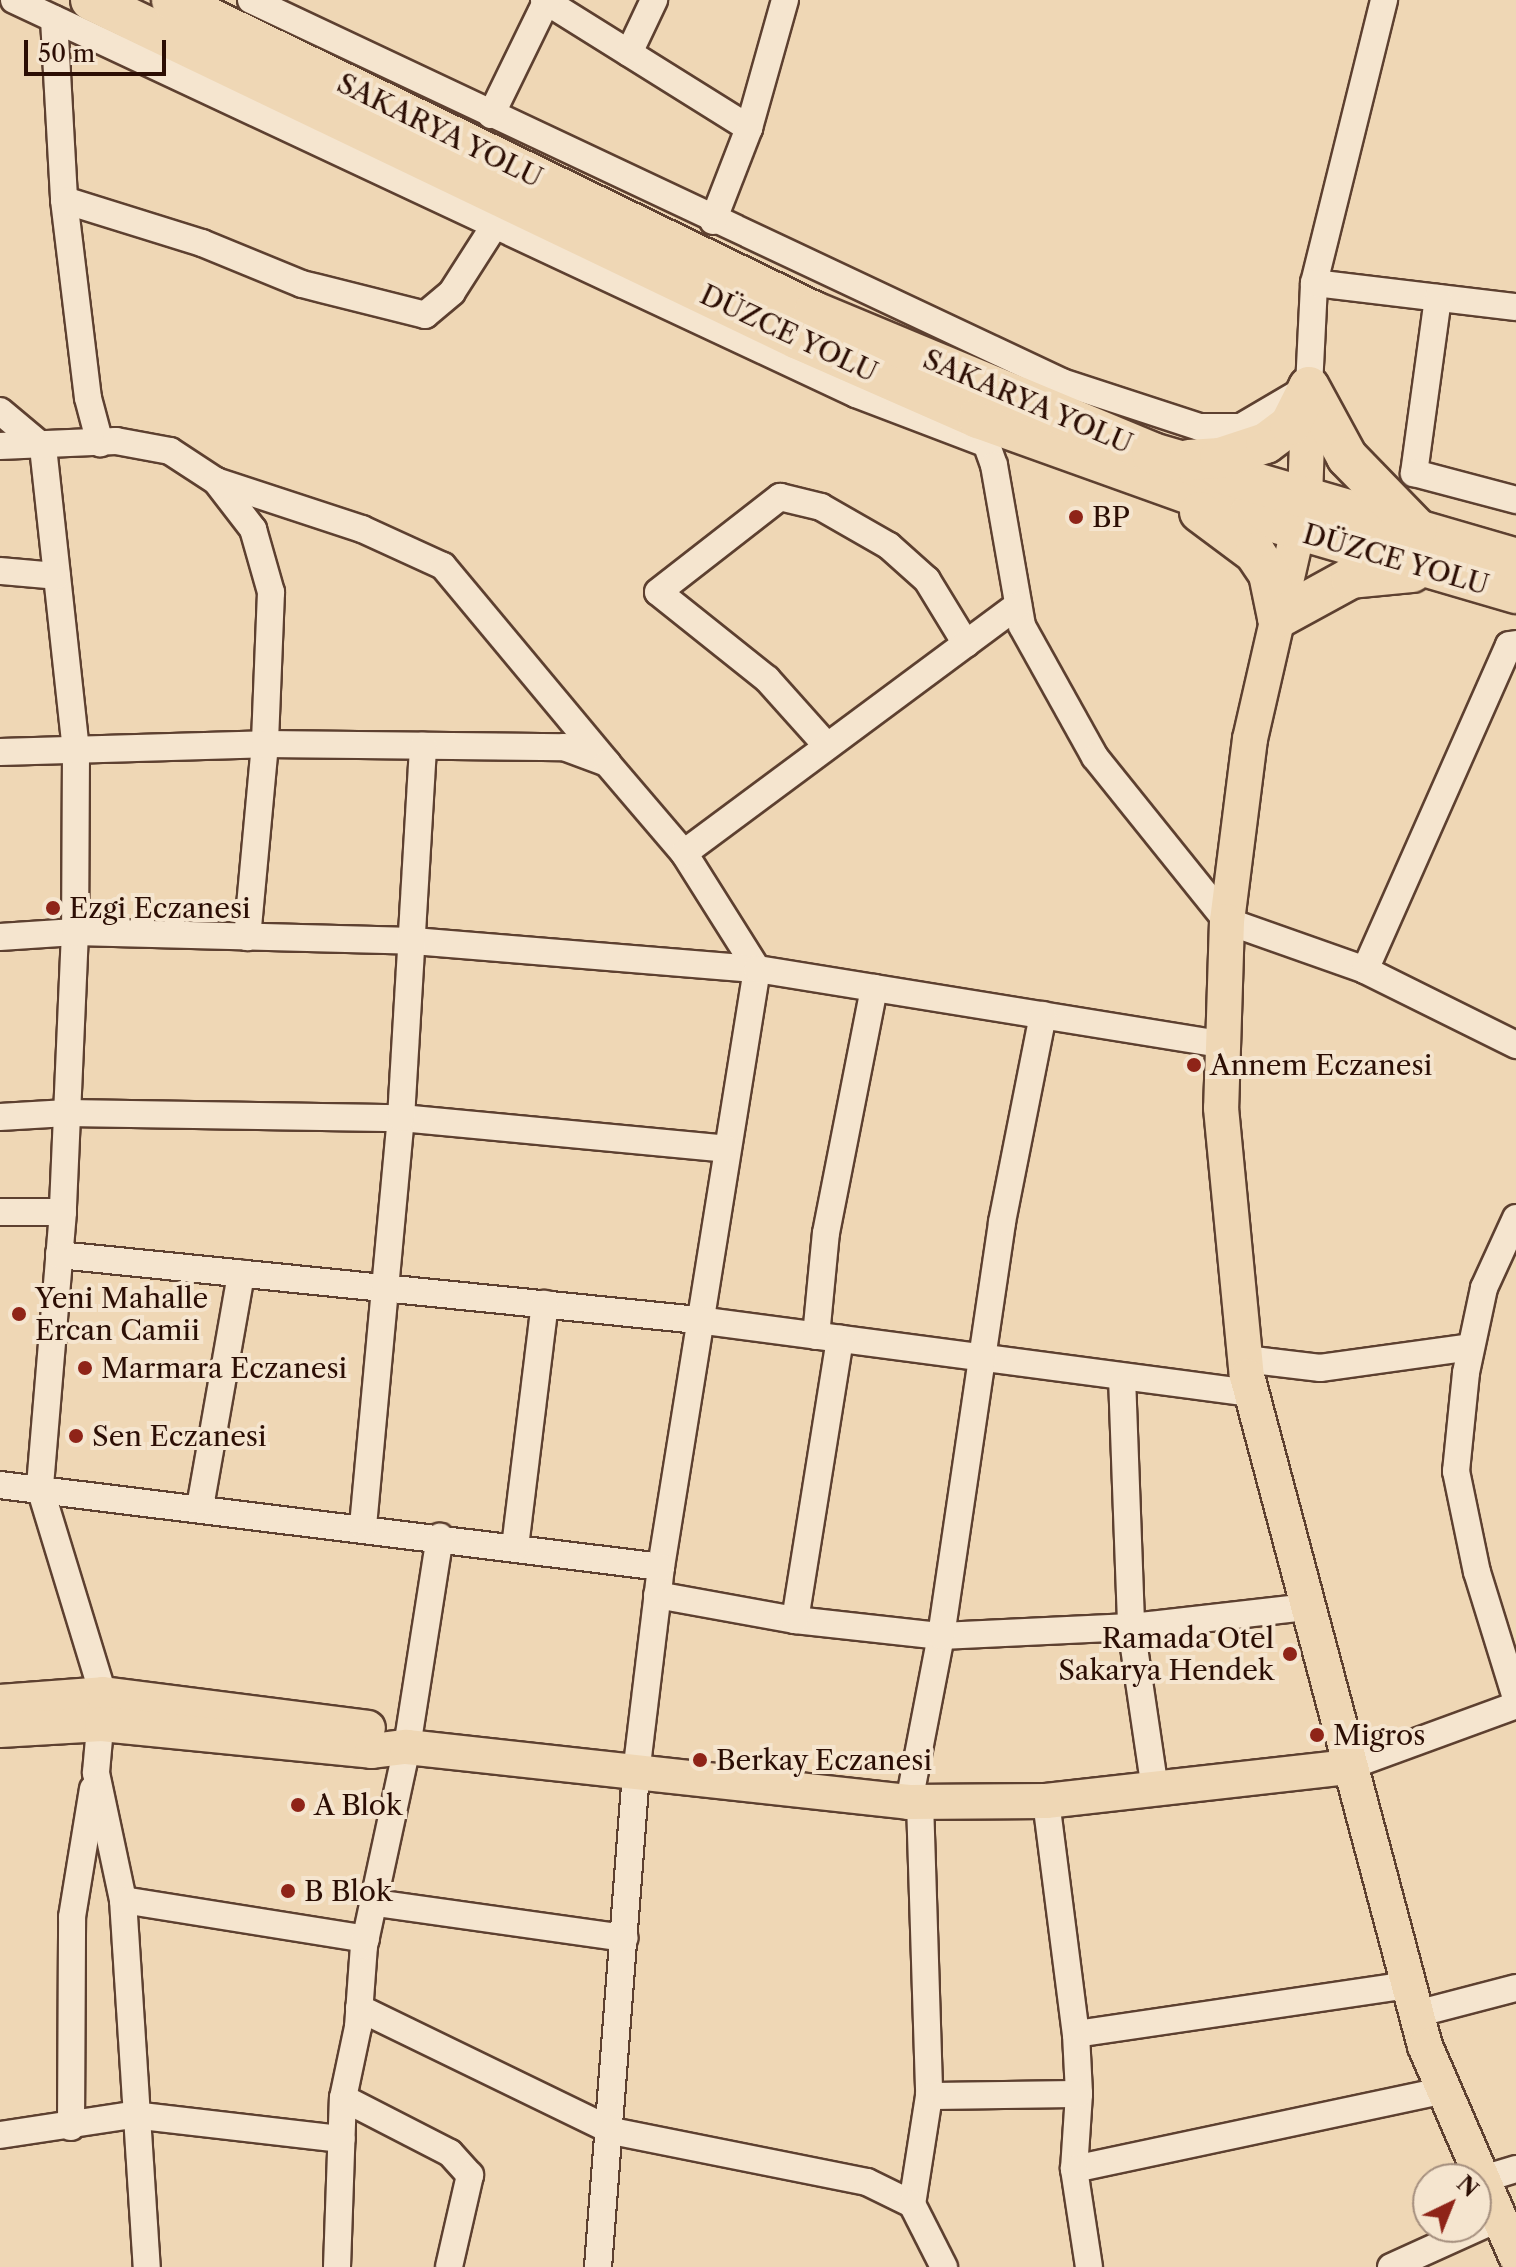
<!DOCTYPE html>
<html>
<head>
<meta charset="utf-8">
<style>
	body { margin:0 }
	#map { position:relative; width:1516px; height:2267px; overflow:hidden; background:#efd7b5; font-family:"Libre Caslon Text",serif }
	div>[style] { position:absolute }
	.roads { filter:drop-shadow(2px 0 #5d4030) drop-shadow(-2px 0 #5d4030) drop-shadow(0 2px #5d4030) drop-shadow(0 -2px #5d4030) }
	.minor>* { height:26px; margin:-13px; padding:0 13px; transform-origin:13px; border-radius:13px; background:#f5e5cf }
	.major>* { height:34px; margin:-17px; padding:0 17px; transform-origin:17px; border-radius:17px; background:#efd7b5 }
	.highway>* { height:40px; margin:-20px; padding:0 20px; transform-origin:20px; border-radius:20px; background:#efd7b5 }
	.dots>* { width:22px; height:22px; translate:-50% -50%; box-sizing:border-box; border:4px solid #f5e5cf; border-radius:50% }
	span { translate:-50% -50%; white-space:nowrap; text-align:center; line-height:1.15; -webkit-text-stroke:8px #f5e5cf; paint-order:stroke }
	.street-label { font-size:28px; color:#2c0e04 }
	.poi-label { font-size:28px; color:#2c0e04 }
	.left { translate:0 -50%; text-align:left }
	.right { translate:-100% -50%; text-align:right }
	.north { position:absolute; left:1412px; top:2163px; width:80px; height:80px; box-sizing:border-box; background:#f5e5cf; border:2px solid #a58f7e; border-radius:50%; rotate:43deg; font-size:22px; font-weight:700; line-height:32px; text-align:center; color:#2c0e04 }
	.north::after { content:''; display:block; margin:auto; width:28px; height:36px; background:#8f2418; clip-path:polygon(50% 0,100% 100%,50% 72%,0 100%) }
	.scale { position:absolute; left:24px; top:40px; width:142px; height:36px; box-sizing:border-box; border:4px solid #2c0e04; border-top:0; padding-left:10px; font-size:24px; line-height:28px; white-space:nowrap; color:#2c0e04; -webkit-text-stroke:6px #f5e5cf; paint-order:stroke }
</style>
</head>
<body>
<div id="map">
	<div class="roads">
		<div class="minor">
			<i style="left:14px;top:0;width:930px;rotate:25.08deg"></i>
			<i style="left:856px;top:394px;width:137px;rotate:20.9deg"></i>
			<i style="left:251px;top:0;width:896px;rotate:25.22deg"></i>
			<i style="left:1062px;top:382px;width:145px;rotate:18.1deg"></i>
			<i style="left:1200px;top:427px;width:41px"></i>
			<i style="left:1241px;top:427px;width:79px;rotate:-30.5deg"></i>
			<i style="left:1309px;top:387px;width:104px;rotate:-87.2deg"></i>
			<i style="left:1314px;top:283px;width:292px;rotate:-76.1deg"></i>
			<i style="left:544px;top:0;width:242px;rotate:32deg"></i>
			<i style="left:54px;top:19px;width:181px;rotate:86.8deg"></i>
			<i style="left:64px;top:200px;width:199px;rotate:83.1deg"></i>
			<i style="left:88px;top:398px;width:47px;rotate:75.1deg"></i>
			<i style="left:629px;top:53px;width:59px;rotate:-64.7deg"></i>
			<i style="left:491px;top:115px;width:126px;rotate:-64deg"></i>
			<i style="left:64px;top:200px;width:145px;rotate:17.3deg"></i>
			<i style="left:202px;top:243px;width:108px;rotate:22.3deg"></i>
			<i style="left:302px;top:284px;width:127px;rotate:14.1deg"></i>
			<i style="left:425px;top:315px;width:35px;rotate:-40deg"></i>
			<i style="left:452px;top:292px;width:76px;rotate:-57.4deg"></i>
			<i style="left:713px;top:221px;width:100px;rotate:-68.8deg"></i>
			<i style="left:749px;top:128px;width:133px;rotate:-74.3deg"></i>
			<i style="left:1314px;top:283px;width:203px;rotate:6.8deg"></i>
			<i style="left:1438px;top:298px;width:177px;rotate:97.8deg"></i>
			<i style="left:1414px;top:473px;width:106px;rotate:14.8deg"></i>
			<i style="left:0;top:411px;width:56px;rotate:39.9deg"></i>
			<i style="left:43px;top:447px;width:308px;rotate:83.8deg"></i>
			<i style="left:76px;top:753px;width:179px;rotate:90.3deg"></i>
			<i style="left:75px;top:932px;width:280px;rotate:92.5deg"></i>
			<i style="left:63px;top:1212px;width:277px;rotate:94.8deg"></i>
			<i style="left:40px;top:1488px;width:215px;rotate:73deg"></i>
			<i style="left:103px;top:1694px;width:79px;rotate:95.1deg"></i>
			<i style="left:96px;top:1773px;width:130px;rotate:78deg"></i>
			<i style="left:123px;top:1900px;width:368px;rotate:86.3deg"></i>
			<i style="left:980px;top:426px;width:41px;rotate:70.3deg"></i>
			<i style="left:994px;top:465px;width:163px;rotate:80.1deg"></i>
			<i style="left:1022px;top:626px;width:150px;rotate:60.9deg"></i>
			<i style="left:1095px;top:757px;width:211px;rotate:51.2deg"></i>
			<i style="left:1227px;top:921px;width:146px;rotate:19.5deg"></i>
			<i style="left:1365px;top:970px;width:169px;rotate:26.4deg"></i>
			<i style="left:0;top:446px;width:116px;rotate:-2.5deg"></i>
			<i style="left:116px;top:441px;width:55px;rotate:10.5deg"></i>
			<i style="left:170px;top:451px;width:55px;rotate:33.1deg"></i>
			<i style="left:216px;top:481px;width:61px;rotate:52.4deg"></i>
			<i style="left:253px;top:529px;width:66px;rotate:74.1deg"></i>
			<i style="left:271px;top:592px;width:152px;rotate:92.3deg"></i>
			<i style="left:265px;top:744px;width:194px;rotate:95.3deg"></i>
			<i style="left:216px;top:481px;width:154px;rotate:18.2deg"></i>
			<i style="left:362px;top:529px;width:89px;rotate:24.6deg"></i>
			<i style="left:443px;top:566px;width:256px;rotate:50.2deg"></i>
			<i style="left:0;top:571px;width:57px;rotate:5deg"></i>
			<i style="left:827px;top:746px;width:90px;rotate:-131.8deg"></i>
			<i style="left:767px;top:679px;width:139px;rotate:-141.4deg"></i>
			<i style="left:658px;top:592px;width:155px;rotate:-37.9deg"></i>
			<i style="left:780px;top:497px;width:42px;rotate:13.7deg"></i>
			<i style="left:821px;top:507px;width:78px;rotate:29.8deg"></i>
			<i style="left:889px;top:546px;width:51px;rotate:41.8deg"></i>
			<i style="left:927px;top:580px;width:75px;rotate:58.6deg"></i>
			<i style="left:0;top:752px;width:265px;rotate:-1.7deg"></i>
			<i style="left:265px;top:744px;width:299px;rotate:0.6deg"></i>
			<i style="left:564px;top:747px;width:46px;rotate:20.4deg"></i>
			<i style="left:607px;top:763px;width:118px;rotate:49.5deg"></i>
			<i style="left:684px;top:853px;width:137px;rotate:57.8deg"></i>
			<i style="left:757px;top:969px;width:606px;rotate:99.12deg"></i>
			<i style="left:661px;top:1567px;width:208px;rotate:96.9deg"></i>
			<i style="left:636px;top:1773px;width:495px;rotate:94.4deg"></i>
			<i style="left:684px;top:853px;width:416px;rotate:-36.6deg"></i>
			<i style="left:0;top:937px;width:75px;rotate:-3.8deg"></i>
			<i style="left:75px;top:932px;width:339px;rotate:1.5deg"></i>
			<i style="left:414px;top:941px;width:344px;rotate:4.7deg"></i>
			<i style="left:757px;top:969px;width:470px;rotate:9.2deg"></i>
			<i style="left:1365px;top:970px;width:355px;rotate:-66.1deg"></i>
			<i style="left:1509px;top:645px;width:7px;rotate:-8deg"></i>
			<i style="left:0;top:1117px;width:67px;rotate:-3.4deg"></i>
			<i style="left:67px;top:1113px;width:334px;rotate:0.9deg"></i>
			<i style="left:401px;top:1118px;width:327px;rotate:5.4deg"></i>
			<i style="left:0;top:1212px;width:63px"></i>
			<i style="left:1516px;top:1218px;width:77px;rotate:114.6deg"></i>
			<i style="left:1484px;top:1288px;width:87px;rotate:102deg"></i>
			<i style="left:1466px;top:1373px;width:99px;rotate:95.8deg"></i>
			<i style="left:1456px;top:1471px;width:103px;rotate:78.3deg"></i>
			<i style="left:1477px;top:1572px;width:132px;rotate:72.8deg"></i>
			<i style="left:59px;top:1255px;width:642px;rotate:5.81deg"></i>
			<i style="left:698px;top:1320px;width:558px;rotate:7.52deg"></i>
			<i style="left:816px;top:1336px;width:103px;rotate:-84.5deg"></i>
			<i style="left:826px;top:1233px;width:250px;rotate:-78.9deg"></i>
			<i style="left:1245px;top:1359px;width:76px;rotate:6.8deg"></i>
			<i style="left:1320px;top:1368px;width:152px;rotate:-7.9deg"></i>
			<i style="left:1122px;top:1377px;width:250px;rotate:87.9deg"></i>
			<i style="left:1131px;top:1627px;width:164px;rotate:81.6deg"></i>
			<i style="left:0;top:1485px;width:666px;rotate:7.07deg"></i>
			<i style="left:200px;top:1507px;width:237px;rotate:-80deg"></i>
			<i style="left:363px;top:1526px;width:410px;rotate:-84.7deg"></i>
			<i style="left:401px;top:1118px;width:373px;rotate:-86.6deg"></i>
			<i style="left:515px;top:1547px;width:245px;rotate:-83deg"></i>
			<i style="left:657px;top:1595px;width:140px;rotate:10.3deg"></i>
			<i style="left:795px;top:1620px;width:147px;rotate:6.3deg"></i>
			<i style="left:941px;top:1636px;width:190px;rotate:-2.7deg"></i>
			<i style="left:1131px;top:1627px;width:176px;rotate:-6.5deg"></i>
			<i style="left:795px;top:1620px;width:285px;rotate:-80.9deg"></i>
			<i style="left:1347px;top:1767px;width:180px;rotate:-20.1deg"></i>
			<i style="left:1046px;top:1801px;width:235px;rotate:82.7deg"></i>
			<i style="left:1076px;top:2034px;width:60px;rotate:87.1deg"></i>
			<i style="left:1079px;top:2094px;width:75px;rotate:93.8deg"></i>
			<i style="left:1074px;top:2169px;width:376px;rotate:-12deg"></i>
			<i style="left:909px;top:1802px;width:169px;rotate:-79.1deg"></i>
			<i style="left:941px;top:1636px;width:418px;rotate:-81.6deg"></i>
			<i style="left:1002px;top:1222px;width:211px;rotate:-78.8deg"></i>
			<i style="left:920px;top:1802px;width:294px;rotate:88.2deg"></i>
			<i style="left:929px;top:2096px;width:150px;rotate:-0.8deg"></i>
			<i style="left:123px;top:1900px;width:246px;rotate:9.1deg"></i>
			<i style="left:376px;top:1903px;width:251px;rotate:8deg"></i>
			<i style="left:359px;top:2008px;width:281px;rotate:25.9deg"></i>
			<i style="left:612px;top:2131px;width:260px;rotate:11.3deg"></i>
			<i style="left:867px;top:2182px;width:50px;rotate:26.1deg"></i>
			<i style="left:1416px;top:2014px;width:103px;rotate:-14.6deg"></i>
			<i style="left:1076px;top:2034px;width:335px;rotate:-8.4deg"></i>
			<i style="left:929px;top:2096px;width:109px;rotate:98.9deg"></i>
			<i style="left:912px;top:2204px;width:71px;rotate:63.1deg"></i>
			<i style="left:343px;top:2098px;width:120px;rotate:27.2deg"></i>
			<i style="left:450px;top:2153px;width:30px;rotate:48deg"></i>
			<i style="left:470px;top:2175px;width:94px;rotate:102.9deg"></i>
			<i style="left:71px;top:2127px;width:210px;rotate:-89.7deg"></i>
			<i style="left:72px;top:1917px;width:130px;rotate:-80.7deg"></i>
			<i style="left:0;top:2135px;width:134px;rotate:-8.6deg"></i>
			<i style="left:133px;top:2115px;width:210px;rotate:6.6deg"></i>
			<i style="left:1074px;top:2169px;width:99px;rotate:81.3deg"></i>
			<i style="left:1483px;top:2179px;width:34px;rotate:-17deg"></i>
			<i style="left:337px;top:2267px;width:169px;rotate:-88deg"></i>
			<i style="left:343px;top:2098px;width:73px;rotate:-78.1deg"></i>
			<i style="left:358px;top:2027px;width:81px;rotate:-85.8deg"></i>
			<i style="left:364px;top:1946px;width:204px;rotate:-77.8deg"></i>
			<i style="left:407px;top:1747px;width:213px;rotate:-81.1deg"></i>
			<i style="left:1391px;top:2267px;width:119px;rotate:-24.4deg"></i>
		</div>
		<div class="major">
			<i style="left:1309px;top:388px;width:111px;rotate:92.1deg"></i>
			<i style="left:1305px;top:499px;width:246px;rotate:102.9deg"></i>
			<i style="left:1250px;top:739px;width:183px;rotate:97.2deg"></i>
			<i style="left:1227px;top:921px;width:187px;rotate:91.8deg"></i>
			<i style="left:1221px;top:1108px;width:269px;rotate:84.5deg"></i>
			<i style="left:1247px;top:1376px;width:693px;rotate:75.12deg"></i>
			<i style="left:1425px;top:2046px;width:229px;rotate:66.6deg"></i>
			<i style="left:0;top:1702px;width:103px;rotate:-4.4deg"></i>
			<i style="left:103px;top:1694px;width:267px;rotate:7.3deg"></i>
			<i style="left:0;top:1730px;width:102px;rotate:-3.4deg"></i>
			<i style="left:102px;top:1724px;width:271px;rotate:5.7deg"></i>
			<i style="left:372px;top:1751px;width:35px;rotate:-7deg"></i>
			<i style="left:407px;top:1747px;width:505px;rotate:6.25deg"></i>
			<i style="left:909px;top:1802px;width:137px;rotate:-0.4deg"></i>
			<i style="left:1046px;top:1801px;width:303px;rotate:-6.4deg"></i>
		</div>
		<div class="highway">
			<i style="left:91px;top:0;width:784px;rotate:25.62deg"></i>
			<i style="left:798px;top:339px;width:197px;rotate:23.7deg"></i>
			<i style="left:978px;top:418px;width:288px;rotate:19.7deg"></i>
			<i style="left:1249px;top:515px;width:278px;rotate:16.3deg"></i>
			<i style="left:172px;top:0;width:714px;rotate:25.92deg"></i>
			<i style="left:814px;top:312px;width:366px;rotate:22.6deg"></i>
			<i style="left:1152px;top:453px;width:379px;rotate:16.2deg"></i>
			<i style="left:1309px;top:387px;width:80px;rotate:61.5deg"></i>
			<i style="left:1347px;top:457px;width:100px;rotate:45.8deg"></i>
			<i style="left:1189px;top:460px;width:31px;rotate:-4deg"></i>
			<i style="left:1220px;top:458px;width:48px;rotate:-18.1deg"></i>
			<i style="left:1266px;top:443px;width:30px;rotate:-37deg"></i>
			<i style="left:1290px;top:425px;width:42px;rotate:-63.4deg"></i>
			<i style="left:1200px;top:512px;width:69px;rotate:36.7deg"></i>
			<i style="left:1255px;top:553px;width:25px;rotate:56deg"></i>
			<i style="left:1269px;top:574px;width:45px;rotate:78.4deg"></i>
			<i style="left:1278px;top:618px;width:83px;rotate:-28.7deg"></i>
			<i style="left:1351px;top:578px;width:61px;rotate:-5.6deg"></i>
		</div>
	</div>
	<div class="dots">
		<i style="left:1076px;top:517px;background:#8f2418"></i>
		<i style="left:53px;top:908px;background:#8f2418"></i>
		<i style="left:1194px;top:1065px;background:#8f2418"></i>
		<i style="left:19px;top:1314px;background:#8f2418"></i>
		<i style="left:85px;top:1368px;background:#8f2418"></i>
		<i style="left:76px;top:1436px;background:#8f2418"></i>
		<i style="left:1290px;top:1654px;background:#8f2418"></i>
		<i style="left:1317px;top:1735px;background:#8f2418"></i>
		<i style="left:700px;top:1760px;background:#8f2418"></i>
		<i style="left:298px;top:1805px;background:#8f2418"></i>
		<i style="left:288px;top:1891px;background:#8f2418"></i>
	</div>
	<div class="street-label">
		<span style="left:440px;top:130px;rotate:26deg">SAKARYA YOLU</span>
		<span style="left:789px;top:333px;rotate:25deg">DÜZCE YOLU</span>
		<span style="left:1028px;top:401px;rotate:23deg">SAKARYA YOLU</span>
		<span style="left:1396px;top:559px;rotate:16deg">DÜZCE YOLU</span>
	</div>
	<div class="poi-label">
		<span class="left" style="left:1092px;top:517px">BP</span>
		<span class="left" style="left:69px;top:908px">Ezgi Eczanesi</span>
		<span class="left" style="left:1210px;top:1065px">Annem Eczanesi</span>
		<span class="left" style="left:35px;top:1314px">Yeni Mahalle<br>Ercan Camii</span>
		<span class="left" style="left:101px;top:1368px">Marmara Eczanesi</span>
		<span class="left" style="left:92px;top:1436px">Sen Eczanesi</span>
		<span class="right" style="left:1274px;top:1654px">Ramada Otel<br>Sakarya Hendek</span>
		<span class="left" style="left:1333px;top:1735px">Migros</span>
		<span class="left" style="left:716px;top:1760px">Berkay Eczanesi</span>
		<span class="left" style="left:314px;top:1805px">A Blok</span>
		<span class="left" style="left:304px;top:1891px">B Blok</span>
	</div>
	<div class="north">N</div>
	<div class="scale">50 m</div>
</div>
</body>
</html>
